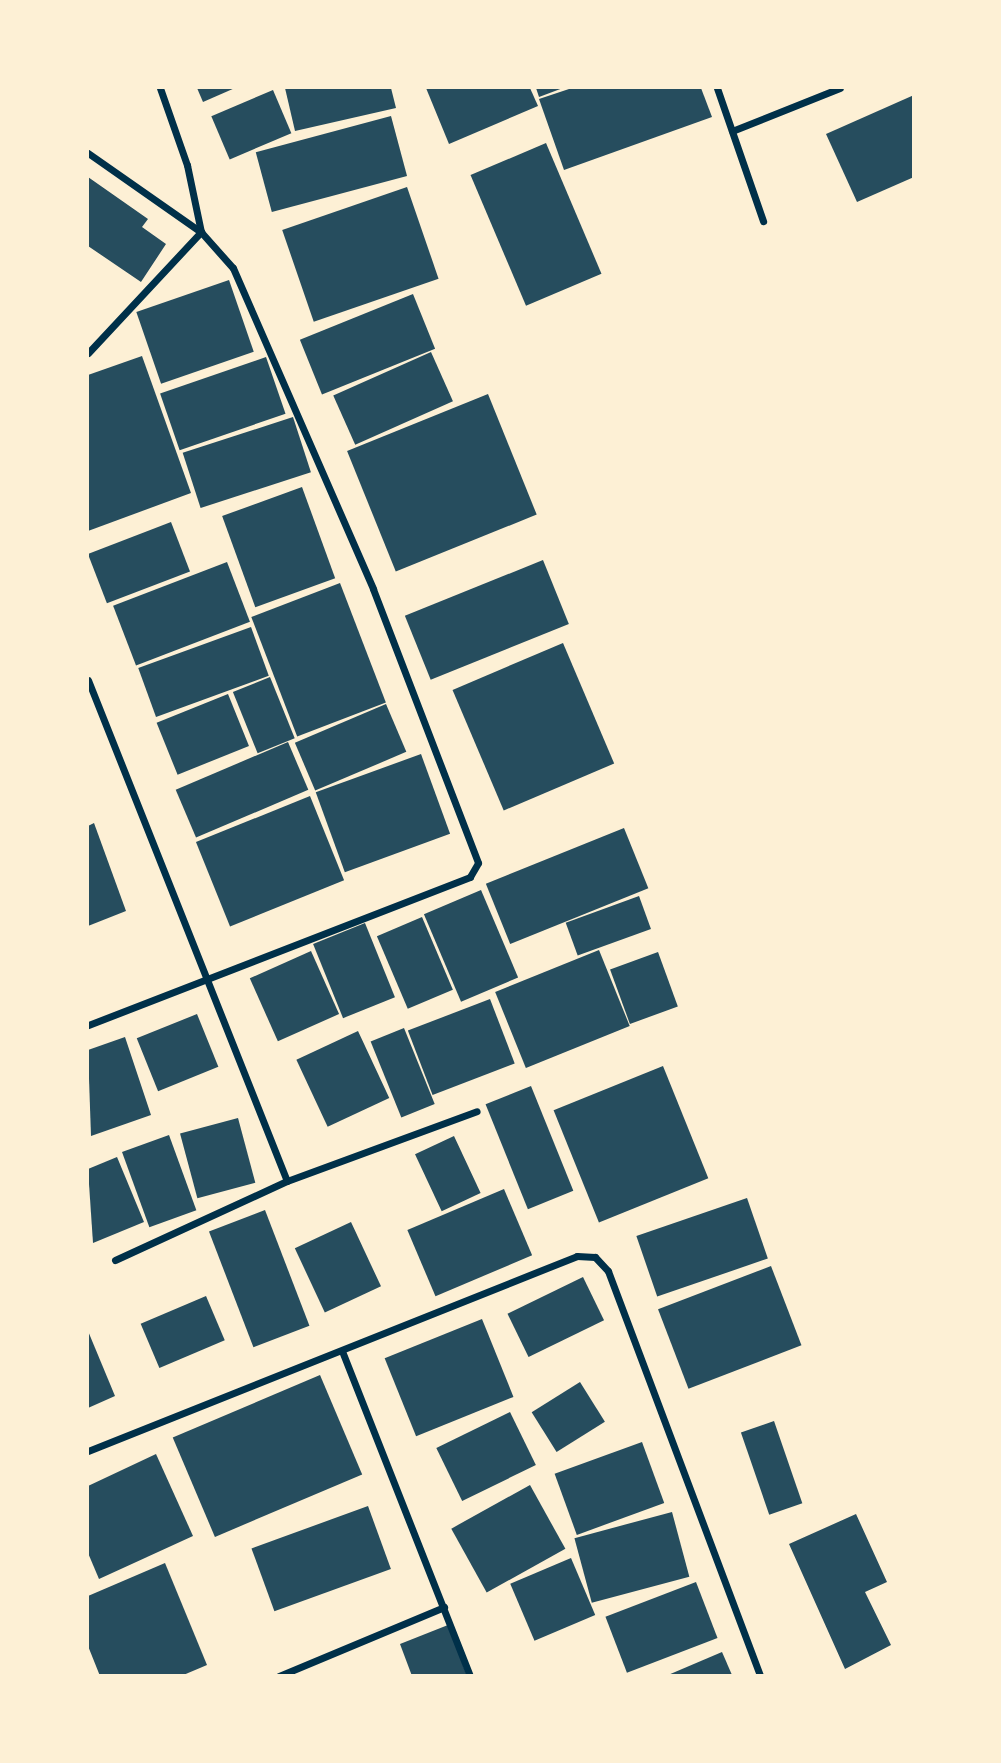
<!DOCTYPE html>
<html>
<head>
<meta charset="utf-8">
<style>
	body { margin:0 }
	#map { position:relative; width:1001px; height:1763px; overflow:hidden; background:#fdf0d5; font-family:Karla,sans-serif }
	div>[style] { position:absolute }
	.building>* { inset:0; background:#264d5e; transform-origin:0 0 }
	.minor>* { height:7px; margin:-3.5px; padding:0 3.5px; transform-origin:3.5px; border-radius:3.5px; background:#003049 }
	span { translate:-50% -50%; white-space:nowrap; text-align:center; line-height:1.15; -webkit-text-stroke:7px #fdf0d5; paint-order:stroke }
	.frame { position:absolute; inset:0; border:89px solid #fdf0d5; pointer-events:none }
</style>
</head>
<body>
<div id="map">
	<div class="building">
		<i style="clip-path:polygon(197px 88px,235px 88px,203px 102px)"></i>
		<i style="clip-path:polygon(285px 88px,391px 88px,396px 108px,295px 131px)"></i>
		<i style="clip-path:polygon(426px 88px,530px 88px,538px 106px,449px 144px)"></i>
		<i style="clip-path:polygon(536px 88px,563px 88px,539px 97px)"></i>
		<i style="clip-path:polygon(572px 88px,701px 88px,712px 117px,564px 170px,539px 99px)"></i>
		<i style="left:273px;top:90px;width:47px;height:67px;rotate:67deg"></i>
		<i style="clip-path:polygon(914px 95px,914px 177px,857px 202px,826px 134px)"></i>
		<i style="left:391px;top:116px;width:62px;height:140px;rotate:75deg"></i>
		<i style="left:546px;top:143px;width:142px;height:82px;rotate:67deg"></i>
		<i style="clip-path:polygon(88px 177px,148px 219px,142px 227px,166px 244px,141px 282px,88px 246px)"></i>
		<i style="left:407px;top:187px;width:97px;height:132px;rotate:71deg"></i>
		<i style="left:229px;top:280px;width:76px;height:98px;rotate:71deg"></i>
		<i style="left:413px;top:294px;width:59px;height:122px;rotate:68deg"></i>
		<i style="left:431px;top:352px;width:54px;height:107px;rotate:66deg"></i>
		<i style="clip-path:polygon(142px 356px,191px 493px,88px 531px,88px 375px)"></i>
		<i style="left:266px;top:357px;width:60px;height:112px;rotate:71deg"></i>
		<i style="left:488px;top:394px;width:130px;height:152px;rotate:68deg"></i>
		<i style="left:293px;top:417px;width:58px;height:116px;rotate:72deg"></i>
		<i style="left:302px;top:487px;width:97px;height:85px;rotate:70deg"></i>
		<i style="left:171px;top:522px;width:53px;height:89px;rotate:69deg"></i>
		<i style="left:543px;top:560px;width:69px;height:149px;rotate:68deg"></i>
		<i style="left:227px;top:562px;width:64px;height:122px;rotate:69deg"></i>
		<i style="left:340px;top:583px;width:128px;height:95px;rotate:69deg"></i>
		<i style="left:251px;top:627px;width:52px;height:120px;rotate:70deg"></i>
		<i style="left:563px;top:643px;width:131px;height:120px;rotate:67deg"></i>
		<i style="left:270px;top:677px;width:66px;height:40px;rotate:68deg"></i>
		<i style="left:228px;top:694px;width:56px;height:77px;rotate:68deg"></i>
		<i style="left:386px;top:704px;width:52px;height:99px;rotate:67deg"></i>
		<i style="left:288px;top:742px;width:52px;height:122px;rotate:67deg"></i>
		<i style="left:421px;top:754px;width:85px;height:112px;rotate:70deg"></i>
		<i style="left:310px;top:796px;width:91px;height:123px;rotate:68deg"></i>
		<i style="clip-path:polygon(94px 823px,126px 911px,88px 926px,88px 826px)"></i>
		<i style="left:624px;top:828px;width:65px;height:149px;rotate:68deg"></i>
		<i style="left:481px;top:890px;width:95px;height:62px;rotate:67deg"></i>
		<i style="left:639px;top:896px;width:35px;height:78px;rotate:70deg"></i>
		<i style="left:422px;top:917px;width:79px;height:49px;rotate:67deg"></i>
		<i style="left:365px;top:923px;width:80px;height:56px;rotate:68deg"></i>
		<i style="left:599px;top:950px;width:82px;height:112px;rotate:68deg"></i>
		<i style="left:311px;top:951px;width:69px;height:67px;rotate:66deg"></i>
		<i style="left:658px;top:952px;width:58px;height:51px;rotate:70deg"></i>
		<i style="left:490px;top:999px;width:69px;height:88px;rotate:69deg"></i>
		<i style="left:197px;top:1014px;width:57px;height:65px;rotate:68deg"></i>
		<i style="left:404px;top:1028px;width:82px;height:36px;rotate:68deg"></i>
		<i style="left:358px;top:1031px;width:74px;height:68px;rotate:65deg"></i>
		<i style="clip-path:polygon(125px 1037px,151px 1115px,91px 1136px,88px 1050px)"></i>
		<i style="left:663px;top:1066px;width:121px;height:118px;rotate:68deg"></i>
		<i style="left:531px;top:1086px;width:113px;height:49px;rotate:68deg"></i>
		<i style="left:238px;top:1118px;width:67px;height:60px;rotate:75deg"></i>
		<i style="left:169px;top:1135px;width:80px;height:50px;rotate:70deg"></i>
		<i style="left:454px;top:1136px;width:63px;height:43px;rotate:65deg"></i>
		<i style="clip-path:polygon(117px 1157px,144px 1222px,93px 1243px,88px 1169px)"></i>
		<i style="left:504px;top:1189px;width:72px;height:105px;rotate:67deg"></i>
		<i style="left:747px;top:1198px;width:64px;height:117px;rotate:71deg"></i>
		<i style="left:265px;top:1210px;width:124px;height:60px;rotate:69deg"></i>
		<i style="left:351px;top:1222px;width:71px;height:62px;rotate:65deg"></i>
		<i style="left:771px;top:1266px;width:85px;height:121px;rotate:69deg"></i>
		<i style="left:583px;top:1277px;width:48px;height:84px;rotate:64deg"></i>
		<i style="left:206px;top:1296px;width:48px;height:71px;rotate:67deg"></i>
		<i style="left:482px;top:1319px;width:84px;height:105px;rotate:68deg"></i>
		<i style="clip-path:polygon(88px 1331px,115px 1396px,88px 1408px)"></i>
		<i style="left:320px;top:1375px;width:108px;height:160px;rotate:67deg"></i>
		<i style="left:580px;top:1382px;width:47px;height:57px;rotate:58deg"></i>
		<i style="left:510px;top:1412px;width:59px;height:82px;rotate:64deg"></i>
		<i style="left:774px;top:1421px;width:87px;height:35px;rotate:71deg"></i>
		<i style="left:642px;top:1442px;width:65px;height:93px;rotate:70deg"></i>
		<i style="clip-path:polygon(156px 1454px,193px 1536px,99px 1579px,88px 1553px,88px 1486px)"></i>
		<i style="left:530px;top:1485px;width:73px;height:90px;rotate:61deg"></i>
		<i style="left:368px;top:1506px;width:67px;height:124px;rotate:70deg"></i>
		<i style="left:672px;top:1512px;width:67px;height:101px;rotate:75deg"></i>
		<i style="clip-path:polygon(856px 1514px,887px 1582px,865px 1592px,891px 1645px,845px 1669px,789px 1544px)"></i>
		<i style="left:571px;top:1558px;width:62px;height:66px;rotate:67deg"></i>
		<i style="clip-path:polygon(165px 1563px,207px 1665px,181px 1676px,100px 1676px,88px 1646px,88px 1596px)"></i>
		<i style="left:696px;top:1582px;width:60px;height:97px;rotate:69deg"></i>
		<i style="clip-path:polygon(448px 1625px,467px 1676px,412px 1676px,400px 1644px)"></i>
		<i style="clip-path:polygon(722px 1652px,732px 1675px,668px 1675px)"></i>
	</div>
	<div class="minor">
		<i style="left:160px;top:88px;width:82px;rotate:70.7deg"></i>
		<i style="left:187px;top:165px;width:68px;rotate:78.2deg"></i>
		<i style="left:717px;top:88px;width:141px;rotate:70.9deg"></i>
		<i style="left:732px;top:131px;width:116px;rotate:-21.7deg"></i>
		<i style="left:88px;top:153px;width:138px;rotate:35deg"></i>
		<i style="left:201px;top:232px;width:48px;rotate:48.4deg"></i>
		<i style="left:233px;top:268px;width:350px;rotate:66.4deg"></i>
		<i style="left:373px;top:589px;width:293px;rotate:69deg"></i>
		<i style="left:478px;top:863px;width:16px;rotate:120deg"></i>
		<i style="left:470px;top:877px;width:410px;rotate:158.8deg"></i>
		<i style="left:88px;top:353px;width:166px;rotate:-47deg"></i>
		<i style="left:88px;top:680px;width:539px;rotate:68.34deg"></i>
		<i style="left:115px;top:1260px;width:189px;rotate:-24.7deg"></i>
		<i style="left:287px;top:1181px;width:202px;rotate:-20.2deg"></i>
		<i style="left:342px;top:1351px;width:349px;rotate:68.5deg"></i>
		<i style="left:88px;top:1451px;width:526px;rotate:-21.74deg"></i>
		<i style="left:577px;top:1256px;width:18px;rotate:3deg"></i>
		<i style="left:595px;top:1257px;width:19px;rotate:47deg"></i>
		<i style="left:608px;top:1271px;width:433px;rotate:69.4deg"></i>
		<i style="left:279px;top:1676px;width:179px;rotate:-22.7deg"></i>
	</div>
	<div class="frame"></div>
</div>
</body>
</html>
